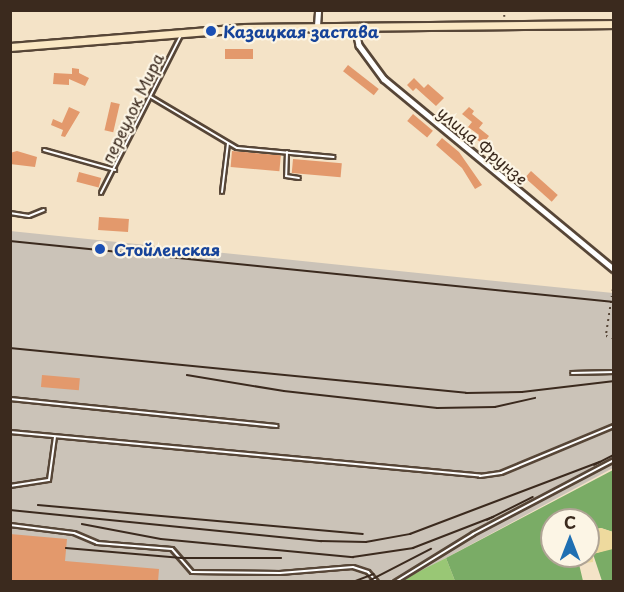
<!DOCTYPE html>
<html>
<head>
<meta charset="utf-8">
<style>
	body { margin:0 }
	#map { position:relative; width:624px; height:592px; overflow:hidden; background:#f4e3c7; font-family:"Playpen Sans",sans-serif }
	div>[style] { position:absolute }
	.industrial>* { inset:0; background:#cbc3b8 }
	.green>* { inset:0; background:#99c775 }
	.forest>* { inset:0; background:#7aac66 }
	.sand>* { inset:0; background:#eeda9e }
	.building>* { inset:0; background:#e3996c; transform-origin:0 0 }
	.path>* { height:1.5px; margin-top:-0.75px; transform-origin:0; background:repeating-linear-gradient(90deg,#574637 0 1.5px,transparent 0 6px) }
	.roads { filter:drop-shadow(2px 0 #574637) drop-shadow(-2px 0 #574637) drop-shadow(0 2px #574637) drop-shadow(0 -2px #574637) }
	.lane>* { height:2px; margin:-1px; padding:0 1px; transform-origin:1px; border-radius:1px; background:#fff }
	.street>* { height:4.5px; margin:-2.25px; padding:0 2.25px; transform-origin:2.25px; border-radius:2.25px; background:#fff }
	.secondary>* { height:7px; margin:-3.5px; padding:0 3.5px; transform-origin:3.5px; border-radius:3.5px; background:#fae7c3 }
	.rail>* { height:1.5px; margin:-0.75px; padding:0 0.75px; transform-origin:0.75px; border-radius:0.75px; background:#3b2a1e }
	.dots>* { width:16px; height:16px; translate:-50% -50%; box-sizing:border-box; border:3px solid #fcf5e5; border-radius:50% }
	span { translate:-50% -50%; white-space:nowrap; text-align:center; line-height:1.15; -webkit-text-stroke:4.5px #fcf5e5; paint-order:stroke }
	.transit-label { font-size:16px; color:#164399; font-weight:700 }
	.left { translate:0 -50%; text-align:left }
	.street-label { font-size:16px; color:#3b2a1e }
	.frame { position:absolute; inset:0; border:12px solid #3b2a1e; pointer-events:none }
	.north { position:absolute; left:540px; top:508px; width:60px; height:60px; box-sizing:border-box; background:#fcf5e5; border:2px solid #afa495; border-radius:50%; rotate:0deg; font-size:16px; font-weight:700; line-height:24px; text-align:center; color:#3b2a1e }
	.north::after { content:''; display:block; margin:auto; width:21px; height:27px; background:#1f6fb2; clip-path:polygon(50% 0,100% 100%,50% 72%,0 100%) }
</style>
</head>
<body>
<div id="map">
	<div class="industrial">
		<i style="clip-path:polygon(10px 231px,613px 293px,613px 468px,403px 581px,11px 581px)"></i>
	</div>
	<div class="green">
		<i style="clip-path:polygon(446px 558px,455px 581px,400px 581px)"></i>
	</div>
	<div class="forest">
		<i style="clip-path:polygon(613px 470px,613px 532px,601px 528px,588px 531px,588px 520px,552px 520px,552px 556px,571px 557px,579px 564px,583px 581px,455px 581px,446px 558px)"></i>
		<i style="clip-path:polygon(613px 548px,613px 581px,602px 581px,593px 554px)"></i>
	</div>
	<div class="sand">
		<i style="clip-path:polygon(601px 528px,613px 532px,613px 549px,593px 554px,593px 562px,578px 564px,567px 556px,588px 556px,588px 531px)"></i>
	</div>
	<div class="building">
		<i style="left:225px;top:49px;width:28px;height:10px"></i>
		<i style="left:348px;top:65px;width:39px;height:8px;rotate:38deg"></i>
		<i style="clip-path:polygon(72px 68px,79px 69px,79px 73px,89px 78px,85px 86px,69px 79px,69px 85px,53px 84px,54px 73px,72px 74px)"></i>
		<i style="clip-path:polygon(414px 78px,424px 88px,428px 84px,444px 98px,436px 106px,416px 88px,413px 91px,407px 85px)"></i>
		<i style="left:111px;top:102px;width:9px;height:29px;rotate:13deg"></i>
		<i style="clip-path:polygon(69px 107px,80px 112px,65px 137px,61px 136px,63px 130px,51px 125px,53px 119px,62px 123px)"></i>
		<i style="clip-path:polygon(469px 107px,474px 111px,472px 114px,483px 123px,479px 128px,489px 136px,483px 144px,476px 139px,479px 135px,468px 127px,472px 122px,462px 114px)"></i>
		<i style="left:413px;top:114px;width:26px;height:9px;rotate:40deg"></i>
		<i style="clip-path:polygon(442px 138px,459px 152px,482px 185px,475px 189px,462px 168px,436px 145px)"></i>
		<i style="clip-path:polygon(17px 151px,37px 157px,35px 167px,10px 164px,10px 153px)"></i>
		<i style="left:232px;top:151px;width:49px;height:16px;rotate:5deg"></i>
		<i style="left:293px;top:159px;width:49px;height:14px;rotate:5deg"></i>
		<i style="left:531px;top:171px;width:36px;height:9px;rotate:42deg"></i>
		<i style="left:79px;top:172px;width:23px;height:10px;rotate:15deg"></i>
		<i style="left:99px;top:217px;width:30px;height:13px;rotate:4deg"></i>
		<i style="left:42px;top:375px;width:38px;height:12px;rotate:5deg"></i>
		<i style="clip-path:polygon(10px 534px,67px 539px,65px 561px,159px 569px,158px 582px,10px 582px)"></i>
	</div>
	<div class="path">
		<i style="left:504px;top:17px;width:7px;rotate:-90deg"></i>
		<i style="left:614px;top:284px;width:53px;rotate:98.7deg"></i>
		<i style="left:606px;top:336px;width:8px;rotate:14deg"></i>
	</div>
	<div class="roads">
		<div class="lane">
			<i style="left:151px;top:97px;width:100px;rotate:30.7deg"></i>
			<i style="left:237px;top:148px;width:97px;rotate:5.3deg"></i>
			<i style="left:44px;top:150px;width:74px;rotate:15.7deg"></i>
			<i style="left:287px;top:152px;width:24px;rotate:92deg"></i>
			<i style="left:286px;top:176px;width:13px;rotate:9deg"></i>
			<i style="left:222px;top:192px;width:49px;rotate:-83deg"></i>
			<i style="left:101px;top:193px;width:177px;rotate:-63.1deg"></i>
			<i style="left:10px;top:213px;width:19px;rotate:9deg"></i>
			<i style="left:29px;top:216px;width:16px;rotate:-22deg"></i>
			<i style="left:572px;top:373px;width:42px;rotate:-1.4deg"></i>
			<i style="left:10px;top:399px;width:268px;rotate:5.8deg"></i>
			<i style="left:10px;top:432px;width:472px;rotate:5.3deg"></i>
			<i style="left:480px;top:476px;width:21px;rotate:-8deg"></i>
			<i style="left:501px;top:473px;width:122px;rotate:-22.6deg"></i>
			<i style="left:10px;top:486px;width:39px;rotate:-9deg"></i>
			<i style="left:49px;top:480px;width:43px;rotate:-82.1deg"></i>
			<i style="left:10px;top:525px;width:64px;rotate:7.1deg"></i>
			<i style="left:74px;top:533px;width:25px;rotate:23deg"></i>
			<i style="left:97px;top:543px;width:75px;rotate:4.6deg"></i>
			<i style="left:172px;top:549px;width:30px;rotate:49deg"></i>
			<i style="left:192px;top:572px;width:88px;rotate:0.7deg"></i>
			<i style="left:280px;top:573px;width:73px;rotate:-4.7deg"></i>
			<i style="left:353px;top:567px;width:16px;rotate:18deg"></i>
			<i style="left:368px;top:572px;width:13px;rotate:48deg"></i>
			<i style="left:395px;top:582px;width:92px;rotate:-31.6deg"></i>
			<i style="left:473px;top:534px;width:159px;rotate:-27.7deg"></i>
		</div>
		<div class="street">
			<i style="left:317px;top:26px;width:16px;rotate:-86deg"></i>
			<i style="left:360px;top:26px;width:9px;rotate:108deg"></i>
			<i style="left:357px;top:35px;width:10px;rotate:79deg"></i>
			<i style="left:359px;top:45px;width:42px;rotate:53.7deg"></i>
			<i style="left:384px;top:79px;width:298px;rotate:39.6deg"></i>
		</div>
		<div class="secondary">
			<i style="left:10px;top:47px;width:236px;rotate:-4.6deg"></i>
			<i style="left:245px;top:28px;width:369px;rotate:-0.6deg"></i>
		</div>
	</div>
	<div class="rail">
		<i style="left:10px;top:241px;width:607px;rotate:5.77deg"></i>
		<i style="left:10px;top:348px;width:458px;rotate:5.6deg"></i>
		<i style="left:466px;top:393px;width:56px;rotate:-1deg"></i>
		<i style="left:522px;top:392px;width:93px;rotate:-6.8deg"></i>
		<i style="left:187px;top:375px;width:98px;rotate:9.4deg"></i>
		<i style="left:284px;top:391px;width:154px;rotate:6.3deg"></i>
		<i style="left:437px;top:408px;width:58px;rotate:-1deg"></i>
		<i style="left:495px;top:407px;width:41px;rotate:-12.7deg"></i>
		<i style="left:594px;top:465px;width:22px;rotate:-27deg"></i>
		<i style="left:38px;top:505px;width:326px;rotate:5.1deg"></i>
		<i style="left:10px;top:510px;width:313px;rotate:5.7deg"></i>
		<i style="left:321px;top:541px;width:45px;rotate:1.3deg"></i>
		<i style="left:366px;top:542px;width:45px;rotate:-10.3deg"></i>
		<i style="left:410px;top:534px;width:203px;rotate:-20.8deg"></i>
		<i style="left:487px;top:520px;width:51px;rotate:-26.6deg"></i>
		<i style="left:82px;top:524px;width:80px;rotate:10.8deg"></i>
		<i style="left:161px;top:539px;width:193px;rotate:5.4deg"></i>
		<i style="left:353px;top:557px;width:61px;rotate:-8.5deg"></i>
		<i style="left:413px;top:548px;width:86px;rotate:-21.2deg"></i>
		<i style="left:66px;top:548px;width:116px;rotate:4.9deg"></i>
		<i style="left:182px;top:558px;width:99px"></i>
		<i style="left:353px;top:582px;width:22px;rotate:-21deg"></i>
		<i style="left:367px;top:582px;width:72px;rotate:-27.3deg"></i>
	</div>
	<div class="dots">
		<i style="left:211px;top:31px;background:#1a4fb4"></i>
		<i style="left:100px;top:249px;background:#1a4fb4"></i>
	</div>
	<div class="transit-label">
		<span class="left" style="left:223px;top:31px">Казацкая застава</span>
		<span class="left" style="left:114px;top:249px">Стойленская</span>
	</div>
	<div class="street-label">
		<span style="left:132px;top:108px;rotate:-64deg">переулок Мира</span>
		<span style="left:483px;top:145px;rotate:40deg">улица Фрунзе</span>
	</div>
	<div class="frame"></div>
	<div class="north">С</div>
</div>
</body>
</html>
